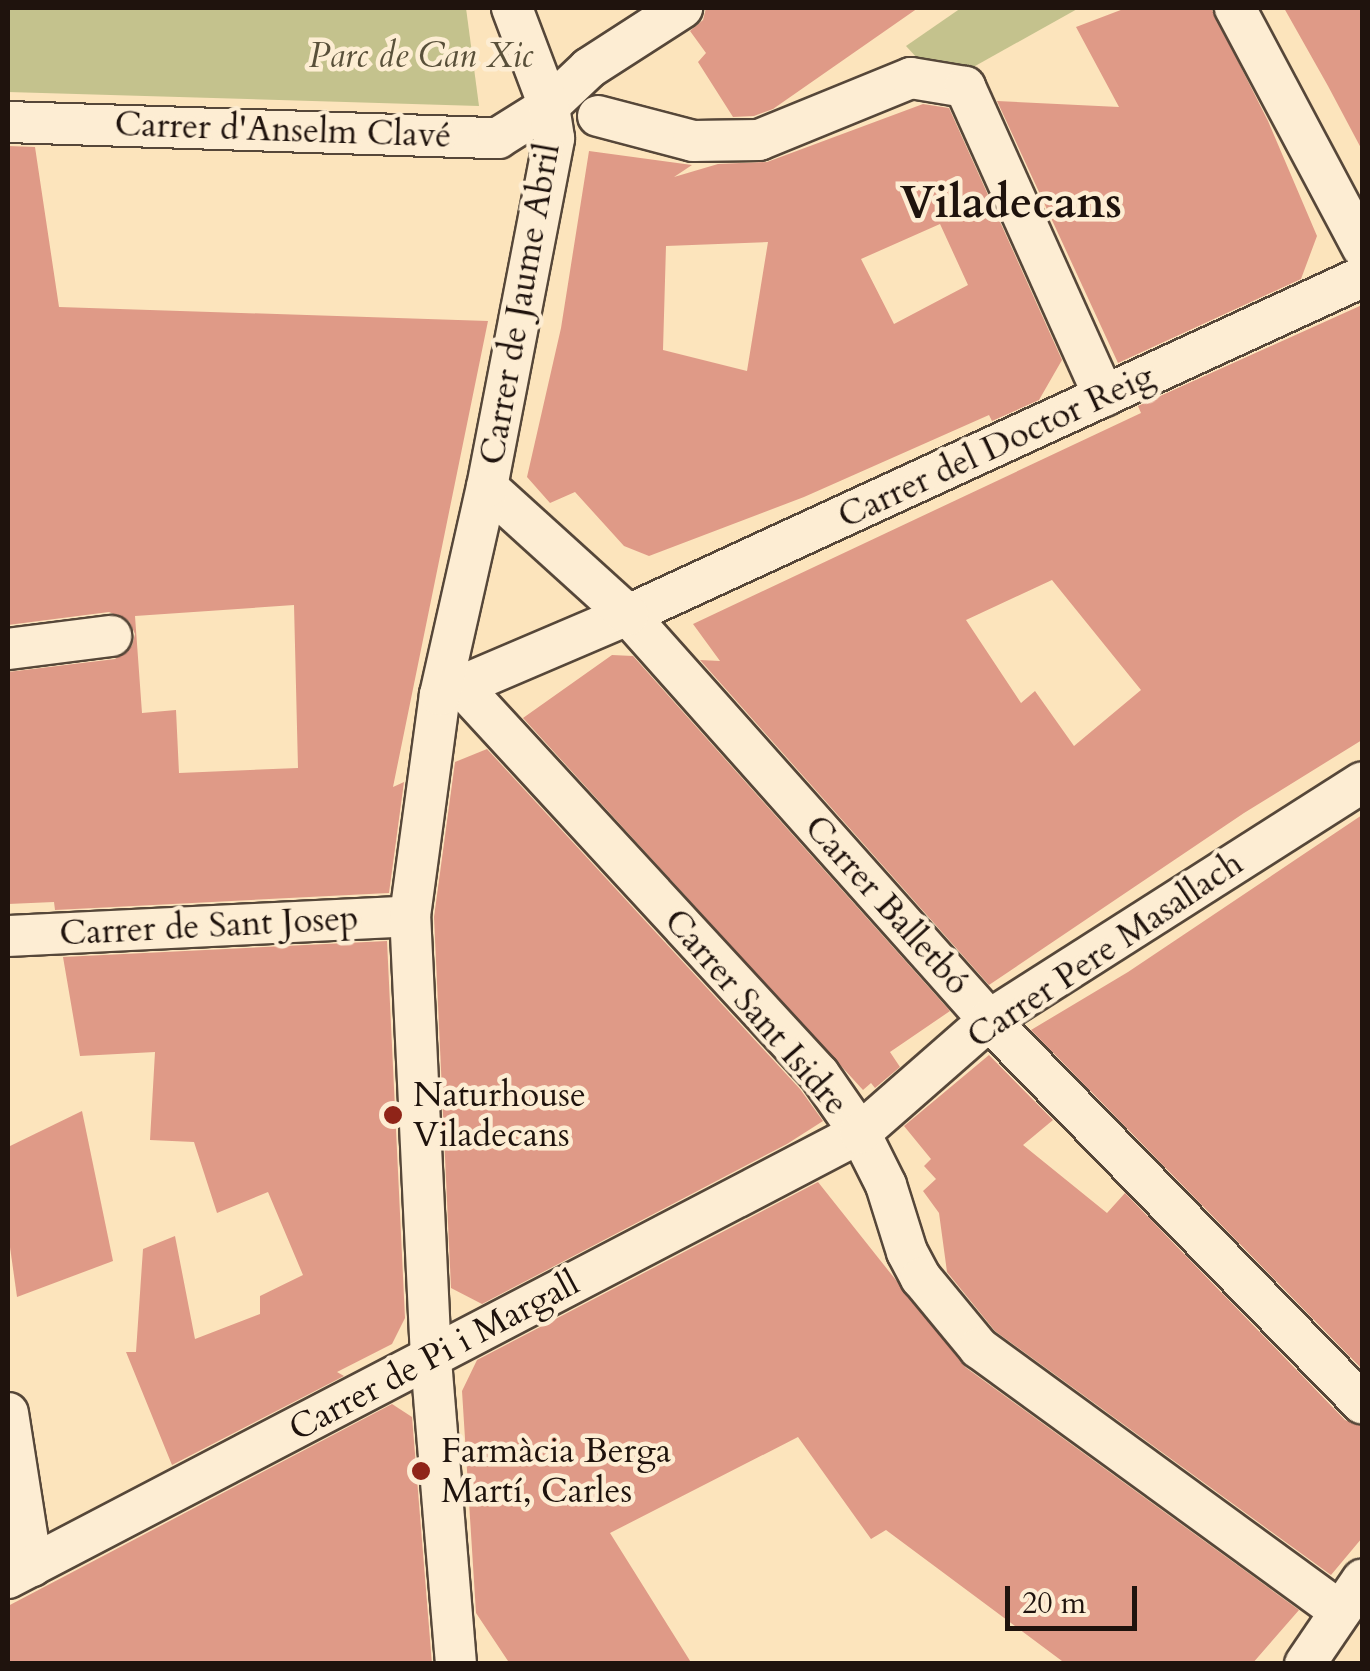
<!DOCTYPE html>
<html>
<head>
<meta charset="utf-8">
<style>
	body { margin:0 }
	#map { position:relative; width:1370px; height:1671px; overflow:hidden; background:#fce4bc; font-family:Cardo,serif }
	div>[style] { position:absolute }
	.green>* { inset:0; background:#c4c28d }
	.building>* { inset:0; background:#df9a87 }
	.roads { filter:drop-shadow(2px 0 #564739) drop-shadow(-2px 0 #564739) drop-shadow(0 2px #564739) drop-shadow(0 -2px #564739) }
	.street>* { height:40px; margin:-20px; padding:0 20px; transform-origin:20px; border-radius:20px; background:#fdedd3 }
	.dots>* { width:28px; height:28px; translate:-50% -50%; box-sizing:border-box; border:5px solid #fdedd3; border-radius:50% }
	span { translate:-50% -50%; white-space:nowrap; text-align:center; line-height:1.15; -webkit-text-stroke:9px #fdedd3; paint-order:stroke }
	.park-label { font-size:35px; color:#59503a; font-style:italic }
	.street-label { font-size:35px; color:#1f130d }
	.poi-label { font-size:35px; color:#1f130d }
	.left { translate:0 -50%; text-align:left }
	.district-label { font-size:45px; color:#1f130d; font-weight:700 }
	.frame { position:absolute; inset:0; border:10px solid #1f130d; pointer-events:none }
	.scale { position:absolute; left:1005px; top:1586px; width:132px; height:45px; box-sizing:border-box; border:5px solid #1f130d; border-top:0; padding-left:12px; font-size:30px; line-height:35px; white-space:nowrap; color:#1f130d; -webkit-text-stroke:8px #fdedd3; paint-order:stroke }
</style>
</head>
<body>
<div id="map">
	<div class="green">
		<i style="clip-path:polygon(8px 8px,466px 8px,479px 106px,8px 92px)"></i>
		<i style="clip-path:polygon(961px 8px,1079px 8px,968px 70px,917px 58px,906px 46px)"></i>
	</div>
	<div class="building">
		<i style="clip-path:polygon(706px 8px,918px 8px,773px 109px,754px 116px,733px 117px,698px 62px,706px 53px,690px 31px,703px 20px)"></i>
		<i style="clip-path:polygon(1126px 8px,1211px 8px,1268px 121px,1317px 236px,1301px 279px,1118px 363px,997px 101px,1119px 107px,1076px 27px)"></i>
		<i style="clip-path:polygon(1284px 8px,1362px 8px,1362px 150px,1328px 86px)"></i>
		<i style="clip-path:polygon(evenodd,923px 104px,949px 108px,1062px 360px,1039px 400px,992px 421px,989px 415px,804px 497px,649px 556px,624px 546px,575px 492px,550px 503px,527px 477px,561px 328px,589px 151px,692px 165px,674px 177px,718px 164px,767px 162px,923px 104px,940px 224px,968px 285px,894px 324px,861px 259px,940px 224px,923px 104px,768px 242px,747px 371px,663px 350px,666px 246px,768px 242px)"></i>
		<i style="clip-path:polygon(evenodd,8px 146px,35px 147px,59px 307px,488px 321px,393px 787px,404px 782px,389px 893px,55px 910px,54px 902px,8px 904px,8px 672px,115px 659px,132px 646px,135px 634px,129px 621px,109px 612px,8px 625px,8px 146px,294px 605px,298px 768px,179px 773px,176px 710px,142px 713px,135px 616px,294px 605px)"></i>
		<i style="clip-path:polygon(evenodd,1362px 305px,1362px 740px,1244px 813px,989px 985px,700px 660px,720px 661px,693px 624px,1141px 413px,1138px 406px,1362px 305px,1052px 580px,1141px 690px,1074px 746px,1035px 691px,1021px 703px,966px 620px,1052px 580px)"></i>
		<i style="clip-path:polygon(612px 655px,633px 656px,950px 1011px,890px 1052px,900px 1067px,875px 1088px,871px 1083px,863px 1090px,523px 718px)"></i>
		<i style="clip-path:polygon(487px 749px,800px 1089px,823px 1121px,787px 1144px,482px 1304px,451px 1288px,434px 917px,455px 762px)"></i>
		<i style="clip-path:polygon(1362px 815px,1362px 1369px,1031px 1030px,1128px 972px)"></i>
		<i style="clip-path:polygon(387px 941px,405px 1318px,392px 1344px,337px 1372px,344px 1376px,172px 1465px,126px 1352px,136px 1352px,143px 1249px,175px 1236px,195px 1339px,260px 1314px,260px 1296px,303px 1275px,268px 1192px,217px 1213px,194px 1142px,150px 1140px,155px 1052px,80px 1056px,63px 957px)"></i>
		<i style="clip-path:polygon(989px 1055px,1053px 1120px,1023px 1145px,1107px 1213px,1125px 1193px,1345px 1420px,1362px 1426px,1362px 1538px,1331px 1575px,995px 1331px,947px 1272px,939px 1213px,923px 1191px,936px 1179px,924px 1166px,931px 1159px,904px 1126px)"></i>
		<i style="clip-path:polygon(82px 1111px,113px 1261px,17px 1297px,8px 1233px,8px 1147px)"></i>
		<i style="clip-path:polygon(818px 1182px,965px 1367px,1299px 1610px,1252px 1664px,1066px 1664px,886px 1530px,871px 1539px,798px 1437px,610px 1533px,692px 1664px,510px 1664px,476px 1613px,462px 1391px,477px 1360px)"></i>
		<i style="clip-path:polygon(392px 1404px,412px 1417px,432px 1664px,8px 1664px,8px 1606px)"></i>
	</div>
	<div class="roads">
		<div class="street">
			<i style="left:1235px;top:8px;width:271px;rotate:62deg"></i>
			<i style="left:598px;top:116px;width:98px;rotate:14.7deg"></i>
			<i style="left:693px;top:141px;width:66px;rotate:-0.9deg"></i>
			<i style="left:759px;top:140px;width:164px;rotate:-22.2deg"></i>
			<i style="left:911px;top:78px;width:55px;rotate:9.5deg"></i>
			<i style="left:965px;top:87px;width:339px;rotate:65.8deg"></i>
			<i style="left:8px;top:122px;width:490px;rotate:1.9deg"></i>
			<i style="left:498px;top:138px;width:60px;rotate:-32.1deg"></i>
			<i style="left:549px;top:106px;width:55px;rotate:-43.5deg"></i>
			<i style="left:589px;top:68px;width:111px;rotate:-32.8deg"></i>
			<i style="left:1362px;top:277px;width:808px;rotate:155.27deg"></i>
			<i style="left:628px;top:615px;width:543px;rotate:48.29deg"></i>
			<i style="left:989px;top:1020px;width:535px;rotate:45.76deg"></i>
			<i style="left:8px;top:649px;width:104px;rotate:-7.2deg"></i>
			<i style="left:464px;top:689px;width:524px;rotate:47.32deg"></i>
			<i style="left:819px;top:1074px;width:72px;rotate:55.2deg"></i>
			<i style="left:860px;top:1133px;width:58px;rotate:63.4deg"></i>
			<i style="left:886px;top:1185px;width:70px;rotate:72.6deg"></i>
			<i style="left:907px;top:1252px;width:30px;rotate:62deg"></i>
			<i style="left:921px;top:1278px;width:91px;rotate:50.4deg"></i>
			<i style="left:979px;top:1348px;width:447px;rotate:36.1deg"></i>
			<i style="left:440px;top:695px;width:204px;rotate:-23.1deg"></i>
			<i style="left:628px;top:615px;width:190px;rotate:-137.8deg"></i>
			<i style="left:8px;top:936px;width:402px;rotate:-2.8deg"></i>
			<i style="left:8px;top:1413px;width:155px;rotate:81.1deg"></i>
			<i style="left:8px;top:1578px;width:961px;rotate:-27.58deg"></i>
			<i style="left:860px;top:1133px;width:171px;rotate:-41.2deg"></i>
			<i style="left:989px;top:1020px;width:442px;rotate:-32.5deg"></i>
			<i style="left:456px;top:1664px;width:307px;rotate:-94.7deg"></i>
			<i style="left:431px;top:1358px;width:442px;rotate:-92.7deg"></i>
			<i style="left:410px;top:916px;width:223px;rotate:-82.3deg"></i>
			<i style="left:440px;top:695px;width:213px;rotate:-77.3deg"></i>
			<i style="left:487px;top:487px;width:355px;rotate:-79.1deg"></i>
			<i style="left:554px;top:138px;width:32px;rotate:-99deg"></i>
			<i style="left:549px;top:106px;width:105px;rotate:-110.7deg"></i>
			<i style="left:1305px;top:1664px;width:102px;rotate:-55.8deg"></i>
		</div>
	</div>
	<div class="dots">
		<i style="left:393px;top:1115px;background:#8f2418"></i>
		<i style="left:421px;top:1471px;background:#8f2418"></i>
	</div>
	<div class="park-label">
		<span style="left:421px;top:56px">Parc de Can Xic</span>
	</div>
	<div class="street-label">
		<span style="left:283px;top:130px;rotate:2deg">Carrer d'Anselm Clavé</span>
		<span style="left:520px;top:304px;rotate:-80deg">Carrer de Jaume Abril</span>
		<span style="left:996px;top:446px;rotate:-25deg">Carrer del Doctor Reig</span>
		<span style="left:887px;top:905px;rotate:48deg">Carrer Balletbó</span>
		<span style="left:209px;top:926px;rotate:-3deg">Carrer de Sant Josep</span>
		<span style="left:1105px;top:950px;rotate:-34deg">Carrer Pere Masallach</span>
		<span style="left:756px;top:1012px;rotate:49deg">Carrer Sant Isidre</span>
		<span style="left:434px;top:1356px;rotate:-28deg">Carrer de Pi i Margall</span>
	</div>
	<div class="poi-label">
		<span class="left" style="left:413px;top:1115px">Naturhouse<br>Viladecans</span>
		<span class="left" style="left:441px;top:1471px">Farmàcia Berga<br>Martí, Carles</span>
	</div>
	<div class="district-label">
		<span style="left:1011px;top:203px">Viladecans</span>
	</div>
	<div class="frame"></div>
	<div class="scale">20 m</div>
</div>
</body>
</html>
